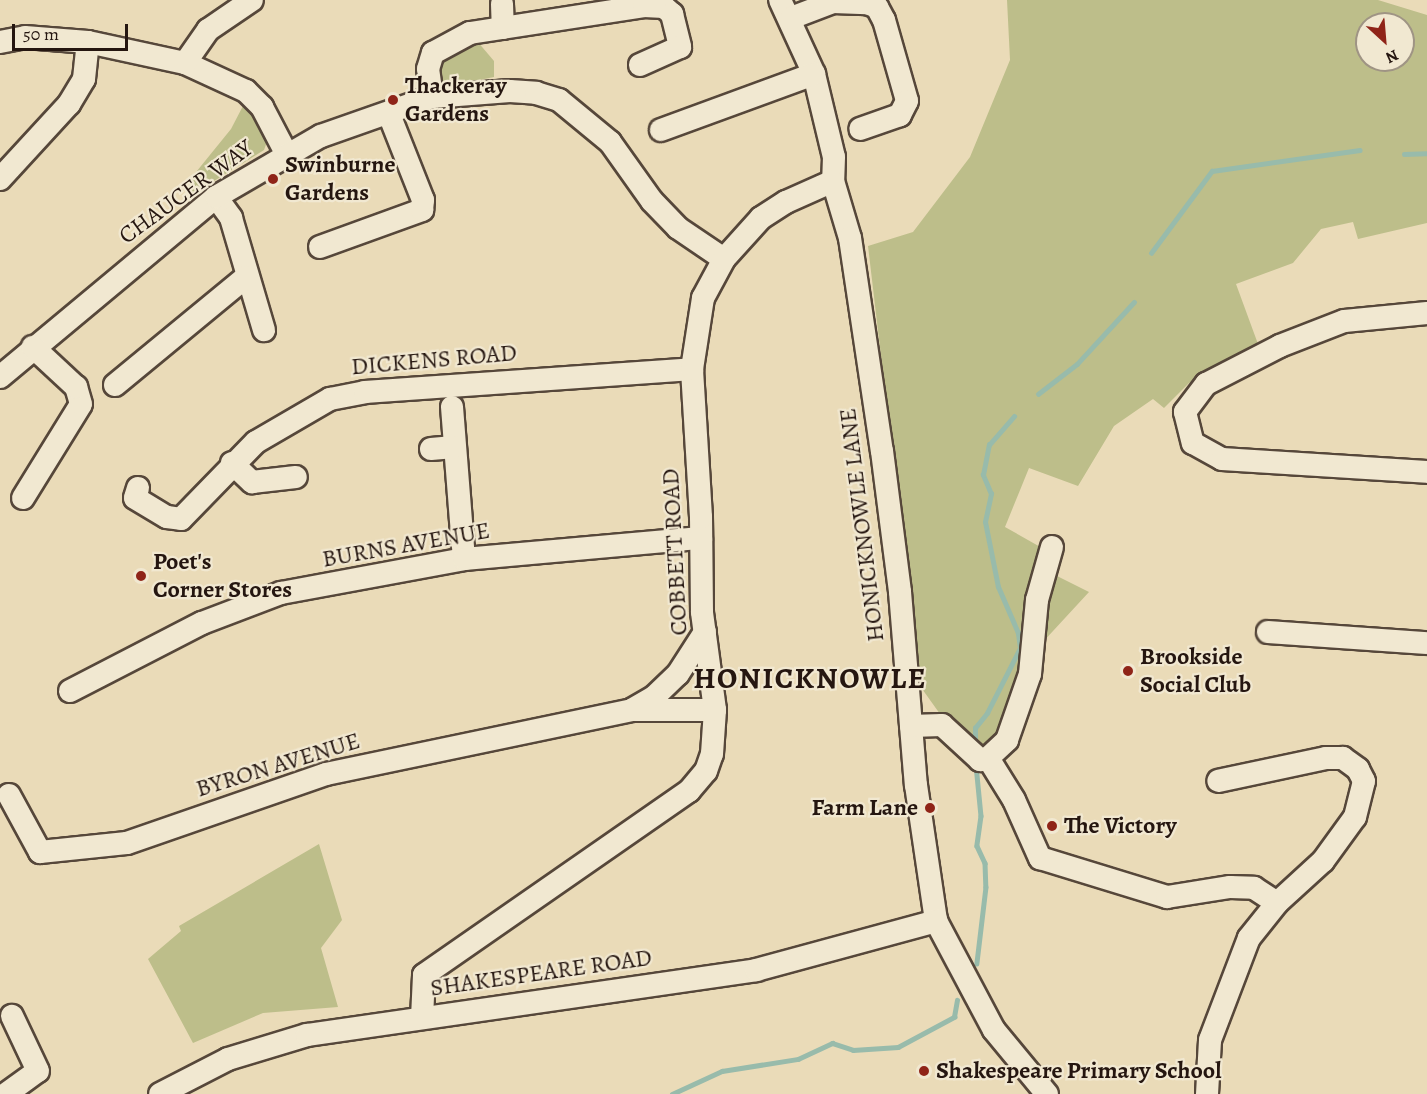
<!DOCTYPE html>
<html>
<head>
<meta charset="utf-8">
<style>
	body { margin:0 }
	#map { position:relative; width:1427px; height:1094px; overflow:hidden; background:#eadbb8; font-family:Alegreya,serif }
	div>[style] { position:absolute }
	.green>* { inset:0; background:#bdbe8a }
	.stream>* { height:4.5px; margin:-2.25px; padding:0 2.25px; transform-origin:2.25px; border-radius:2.25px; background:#98bbab }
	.roads { filter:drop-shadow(2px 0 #56473a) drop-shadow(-2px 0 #56473a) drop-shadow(0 2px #56473a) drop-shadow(0 -2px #56473a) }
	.minor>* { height:22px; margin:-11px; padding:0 11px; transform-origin:11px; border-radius:11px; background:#f1e8d1 }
	.dots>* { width:16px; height:16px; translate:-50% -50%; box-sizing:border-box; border:3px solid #f1e8d1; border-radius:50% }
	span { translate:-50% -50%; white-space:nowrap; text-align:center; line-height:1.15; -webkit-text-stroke:4.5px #f1e8d1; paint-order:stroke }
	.poi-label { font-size:24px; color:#251610; font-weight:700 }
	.left { translate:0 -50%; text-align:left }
	.right { translate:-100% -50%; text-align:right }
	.street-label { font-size:24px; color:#251610 }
	.district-label { font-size:30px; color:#251610; font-weight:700; letter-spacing:1.5px }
	.north { position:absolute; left:1355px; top:12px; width:60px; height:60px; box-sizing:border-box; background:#f1e8d1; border:2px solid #9f9484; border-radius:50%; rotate:154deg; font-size:16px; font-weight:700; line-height:24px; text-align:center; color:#251610 }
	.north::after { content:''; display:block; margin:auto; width:21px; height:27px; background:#8f2418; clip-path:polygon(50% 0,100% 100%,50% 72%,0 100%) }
	.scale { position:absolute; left:12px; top:24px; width:116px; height:27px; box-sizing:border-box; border:3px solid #251610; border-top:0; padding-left:8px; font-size:18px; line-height:21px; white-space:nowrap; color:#251610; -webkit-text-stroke:4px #f1e8d1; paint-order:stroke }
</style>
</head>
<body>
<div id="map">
	<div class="green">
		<i style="clip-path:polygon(evenodd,1007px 0,1378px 0,1427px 15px,1427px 223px,1358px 239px,1353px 222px,1321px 229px,1293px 263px,1236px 284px,1258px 344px,1189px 383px,1164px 408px,1153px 399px,1114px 426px,1078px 486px,1029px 468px,1005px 527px,1058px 557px,1051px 573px,1089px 592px,1041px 644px,1001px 732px,985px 750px,940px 714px,920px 686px,868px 246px,913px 232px,970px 157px,1010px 60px,1007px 0,1367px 24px,1403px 24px,1403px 60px,1367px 60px,1367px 24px)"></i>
		<i style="clip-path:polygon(477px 41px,494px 61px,494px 77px,455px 85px,444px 83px,437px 76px,439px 63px,448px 54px)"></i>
		<i style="clip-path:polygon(244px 104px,268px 139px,264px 150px,193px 194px,188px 182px,231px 129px)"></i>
		<i style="clip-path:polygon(319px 844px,342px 920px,321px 948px,338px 1007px,263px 1013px,193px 1043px,148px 959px,181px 931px,179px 926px)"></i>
	</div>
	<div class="stream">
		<i style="left:1404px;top:154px;width:23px;rotate:-2deg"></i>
		<i style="left:1151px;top:253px;width:102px;rotate:-53.4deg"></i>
		<i style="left:1212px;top:171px;width:149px;rotate:-8.1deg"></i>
		<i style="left:1038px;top:394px;width:49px;rotate:-37.6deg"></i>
		<i style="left:1077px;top:364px;width:84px;rotate:-47.4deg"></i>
		<i style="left:975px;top:744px;width:16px;rotate:-90deg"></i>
		<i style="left:975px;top:728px;width:19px;rotate:-51deg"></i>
		<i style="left:987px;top:713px;width:73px;rotate:-63.1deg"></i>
		<i style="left:1020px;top:648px;width:15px;rotate:-98deg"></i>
		<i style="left:1018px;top:633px;width:50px;rotate:-113.5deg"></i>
		<i style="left:998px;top:587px;width:66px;rotate:-101.3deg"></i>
		<i style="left:985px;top:522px;width:29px;rotate:-78deg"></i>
		<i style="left:991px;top:494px;width:21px;rotate:-113deg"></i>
		<i style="left:983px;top:475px;width:31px;rotate:-79deg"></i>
		<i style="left:989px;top:445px;width:38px;rotate:-49deg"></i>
		<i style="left:976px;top:765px;width:51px;rotate:84.4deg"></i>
		<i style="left:981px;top:816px;width:30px;rotate:98deg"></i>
		<i style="left:977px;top:846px;width:19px;rotate:65deg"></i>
		<i style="left:985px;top:863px;width:24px;rotate:88deg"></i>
		<i style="left:986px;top:887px;width:77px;rotate:96.8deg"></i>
		<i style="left:672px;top:1094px;width:55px;rotate:-24.7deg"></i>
		<i style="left:722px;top:1071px;width:77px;rotate:-9deg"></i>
		<i style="left:798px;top:1059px;width:38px;rotate:-25deg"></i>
		<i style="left:832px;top:1043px;width:22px;rotate:18deg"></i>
		<i style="left:853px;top:1050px;width:45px;rotate:-3.8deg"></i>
		<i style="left:898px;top:1047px;width:64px;rotate:-28.2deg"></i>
		<i style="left:954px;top:1017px;width:17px;rotate:-80deg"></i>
	</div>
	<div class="roads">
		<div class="minor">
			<i style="left:780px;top:0;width:81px;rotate:65.3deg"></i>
			<i style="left:814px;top:74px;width:85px;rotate:76.5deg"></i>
			<i style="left:834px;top:157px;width:24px;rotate:92deg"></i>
			<i style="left:833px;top:181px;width:59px;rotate:73.4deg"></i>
			<i style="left:850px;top:238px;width:215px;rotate:81.5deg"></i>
			<i style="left:882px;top:451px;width:142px;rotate:82.7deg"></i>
			<i style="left:900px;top:592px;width:194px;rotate:85.3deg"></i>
			<i style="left:916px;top:785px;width:137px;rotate:81.6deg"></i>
			<i style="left:936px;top:921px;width:123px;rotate:62deg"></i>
			<i style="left:994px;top:1030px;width:83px;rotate:50.4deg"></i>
			<i style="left:502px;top:4px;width:24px;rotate:88deg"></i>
			<i style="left:791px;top:18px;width:45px;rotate:-20.9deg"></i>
			<i style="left:833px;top:2px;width:34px;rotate:2deg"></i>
			<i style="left:867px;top:3px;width:11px;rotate:22deg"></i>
			<i style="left:877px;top:7px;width:15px;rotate:62deg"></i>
			<i style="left:884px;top:20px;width:84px;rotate:74.1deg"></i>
			<i style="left:907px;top:101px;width:16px;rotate:117deg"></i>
			<i style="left:900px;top:115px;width:42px;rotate:160.7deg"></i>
			<i style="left:0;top:42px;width:25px;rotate:-11deg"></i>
			<i style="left:25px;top:37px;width:63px;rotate:4.5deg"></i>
			<i style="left:88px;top:42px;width:99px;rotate:12.2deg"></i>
			<i style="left:185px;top:63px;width:67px;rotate:24.7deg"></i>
			<i style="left:246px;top:91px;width:23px;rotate:45deg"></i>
			<i style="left:262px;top:107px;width:52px;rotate:62.4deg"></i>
			<i style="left:185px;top:63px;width:40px;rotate:-55.1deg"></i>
			<i style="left:208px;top:30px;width:53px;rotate:-34.3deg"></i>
			<i style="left:432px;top:97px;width:28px;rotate:-98deg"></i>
			<i style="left:428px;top:69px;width:17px;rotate:-73deg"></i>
			<i style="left:433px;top:53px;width:42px;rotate:-28.4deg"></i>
			<i style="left:470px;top:33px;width:176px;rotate:-8.8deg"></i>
			<i style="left:644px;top:6px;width:20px;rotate:3deg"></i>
			<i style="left:664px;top:7px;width:11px;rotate:41deg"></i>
			<i style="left:672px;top:14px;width:34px;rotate:76deg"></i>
			<i style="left:680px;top:47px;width:44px;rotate:155.8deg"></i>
			<i style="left:661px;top:130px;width:163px;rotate:-20.1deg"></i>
			<i style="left:0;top:179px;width:102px;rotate:-47.4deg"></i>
			<i style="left:69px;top:104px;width:29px;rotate:-59deg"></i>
			<i style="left:84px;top:79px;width:37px;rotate:-84deg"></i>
			<i style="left:216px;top:197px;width:26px;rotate:54deg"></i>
			<i style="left:231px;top:218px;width:117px;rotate:73.6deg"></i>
			<i style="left:320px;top:247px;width:109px;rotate:-19.9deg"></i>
			<i style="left:422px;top:210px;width:10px;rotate:-84deg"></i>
			<i style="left:423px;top:200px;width:92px;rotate:-111.6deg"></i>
			<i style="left:1427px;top:313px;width:83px;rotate:174.5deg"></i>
			<i style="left:1344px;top:321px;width:69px;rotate:158.7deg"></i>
			<i style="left:1280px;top:346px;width:83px;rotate:152.8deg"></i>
			<i style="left:1206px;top:384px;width:35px;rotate:127deg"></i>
			<i style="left:1185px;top:412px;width:32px;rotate:76deg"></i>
			<i style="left:1193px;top:443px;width:33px;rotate:29deg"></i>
			<i style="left:1222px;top:459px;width:205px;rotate:3.6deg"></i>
			<i style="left:0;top:377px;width:281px;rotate:-39.8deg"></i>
			<i style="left:216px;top:197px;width:121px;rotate:-30.2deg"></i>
			<i style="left:321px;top:136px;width:118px;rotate:-19.4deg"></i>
			<i style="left:432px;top:97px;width:78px;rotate:-4.4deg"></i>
			<i style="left:510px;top:91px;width:26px;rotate:4deg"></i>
			<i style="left:536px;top:93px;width:24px;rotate:17deg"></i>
			<i style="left:559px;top:100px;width:66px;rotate:39.5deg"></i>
			<i style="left:610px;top:142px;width:72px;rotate:54.6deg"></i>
			<i style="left:652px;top:201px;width:37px;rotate:46deg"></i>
			<i style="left:678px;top:228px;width:55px;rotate:34deg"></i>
			<i style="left:115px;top:385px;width:170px;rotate:-39.5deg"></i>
			<i style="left:452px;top:407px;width:152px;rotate:85.5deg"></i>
			<i style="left:431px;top:449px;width:23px;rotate:-5deg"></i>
			<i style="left:232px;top:463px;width:28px;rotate:44deg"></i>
			<i style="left:252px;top:482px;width:44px;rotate:-6.5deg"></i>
			<i style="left:138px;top:488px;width:10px;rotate:107deg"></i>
			<i style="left:135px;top:498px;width:37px;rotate:31deg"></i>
			<i style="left:167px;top:517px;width:14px;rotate:8deg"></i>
			<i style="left:181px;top:519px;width:107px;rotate:-45.8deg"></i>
			<i style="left:256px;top:442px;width:86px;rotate:-30.2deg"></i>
			<i style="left:330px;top:399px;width:36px;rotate:-11deg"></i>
			<i style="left:365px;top:392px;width:328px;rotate:-4deg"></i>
			<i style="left:23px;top:498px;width:110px;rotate:-58.3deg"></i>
			<i style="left:81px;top:404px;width:18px;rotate:-106deg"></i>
			<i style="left:76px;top:387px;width:59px;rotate:-137.1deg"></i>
			<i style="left:1268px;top:632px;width:159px;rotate:4deg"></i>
			<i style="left:70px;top:691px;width:148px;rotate:-27.3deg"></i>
			<i style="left:202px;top:623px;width:85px;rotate:-20.8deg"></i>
			<i style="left:281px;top:593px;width:186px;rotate:-10.5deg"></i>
			<i style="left:464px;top:559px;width:238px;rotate:-5.1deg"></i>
			<i style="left:633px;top:709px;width:24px;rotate:-30deg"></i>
			<i style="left:654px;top:697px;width:33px;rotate:-44deg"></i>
			<i style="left:678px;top:674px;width:50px;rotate:-57.3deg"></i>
			<i style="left:911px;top:726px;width:31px;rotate:-2deg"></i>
			<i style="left:942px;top:725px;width:52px;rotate:42.6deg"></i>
			<i style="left:980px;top:760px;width:8px;rotate:-14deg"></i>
			<i style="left:988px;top:758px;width:49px;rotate:58.2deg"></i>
			<i style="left:1014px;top:800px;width:64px;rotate:65.9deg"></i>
			<i style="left:1040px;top:858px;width:133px;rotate:17.1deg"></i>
			<i style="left:1167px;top:897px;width:64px;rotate:-9deg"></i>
			<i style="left:1230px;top:887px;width:24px;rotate:2deg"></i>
			<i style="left:1254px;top:888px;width:27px;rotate:33deg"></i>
			<i style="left:988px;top:758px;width:26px;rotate:-43deg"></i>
			<i style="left:1007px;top:740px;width:70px;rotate:-70.8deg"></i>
			<i style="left:1030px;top:674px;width:74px;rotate:-84.6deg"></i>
			<i style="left:1037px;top:600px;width:55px;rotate:-74.2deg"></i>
			<i style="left:9px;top:795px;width:65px;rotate:61.5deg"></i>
			<i style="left:40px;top:852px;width:87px;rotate:-5.9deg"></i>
			<i style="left:127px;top:843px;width:211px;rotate:-19.1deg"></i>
			<i style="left:326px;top:774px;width:313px;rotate:-11.8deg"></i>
			<i style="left:632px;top:710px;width:83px"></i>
			<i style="left:422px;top:1018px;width:43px;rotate:-87.3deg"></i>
			<i style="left:424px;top:975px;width:323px;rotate:-34.8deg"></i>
			<i style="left:689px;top:791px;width:26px;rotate:-50deg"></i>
			<i style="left:706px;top:771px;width:18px;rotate:-71deg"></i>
			<i style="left:712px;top:754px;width:44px;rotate:-86.1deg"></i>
			<i style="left:715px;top:710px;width:99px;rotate:-97.6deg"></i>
			<i style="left:702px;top:612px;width:95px;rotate:-90.6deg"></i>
			<i style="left:701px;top:517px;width:148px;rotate:-93.5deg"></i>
			<i style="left:692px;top:369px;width:72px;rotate:-81.2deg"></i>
			<i style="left:703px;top:298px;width:44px;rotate:-61.7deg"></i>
			<i style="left:724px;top:259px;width:55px;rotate:-47.9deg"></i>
			<i style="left:761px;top:218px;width:30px;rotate:-33deg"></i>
			<i style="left:786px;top:202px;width:51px;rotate:-24.1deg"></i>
			<i style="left:6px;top:1094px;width:39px;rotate:-36deg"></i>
			<i style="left:38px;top:1071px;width:61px;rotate:-115.3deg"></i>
			<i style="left:160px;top:1094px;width:76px;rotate:-27.2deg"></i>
			<i style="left:228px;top:1059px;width:83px;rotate:-16.9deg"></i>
			<i style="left:307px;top:1035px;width:454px;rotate:-8.2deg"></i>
			<i style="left:756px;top:970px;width:187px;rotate:-15.2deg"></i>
			<i style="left:1207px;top:1094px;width:54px;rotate:-86.8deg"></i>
			<i style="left:1210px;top:1040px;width:109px;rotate:-69.1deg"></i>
			<i style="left:1249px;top:938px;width:45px;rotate:-51.3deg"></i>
			<i style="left:1277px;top:903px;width:62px;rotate:-42.4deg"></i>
			<i style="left:1323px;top:861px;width:54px;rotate:-54deg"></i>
			<i style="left:1355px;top:817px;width:37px;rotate:-76deg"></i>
			<i style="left:1364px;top:781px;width:13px;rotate:-117deg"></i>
			<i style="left:1358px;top:769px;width:19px;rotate:-144deg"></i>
			<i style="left:1343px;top:758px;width:17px;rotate:180deg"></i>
			<i style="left:1326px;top:758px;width:110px;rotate:168deg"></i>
		</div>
	</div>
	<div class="dots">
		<i style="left:393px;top:100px;background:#8f2418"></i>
		<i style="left:273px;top:179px;background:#8f2418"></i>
		<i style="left:141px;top:576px;background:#8f2418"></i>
		<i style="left:1128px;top:671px;background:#8f2418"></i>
		<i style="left:930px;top:808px;background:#8f2418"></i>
		<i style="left:1052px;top:826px;background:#8f2418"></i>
		<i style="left:924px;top:1071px;background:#8f2418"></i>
	</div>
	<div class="poi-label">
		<span class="left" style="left:405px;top:100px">Thackeray<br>Gardens</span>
		<span class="left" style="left:285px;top:179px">Swinburne<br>Gardens</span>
		<span class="left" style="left:153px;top:576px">Poet's<br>Corner Stores</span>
		<span class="left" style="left:1140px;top:671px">Brookside<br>Social Club</span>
		<span class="right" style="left:918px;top:808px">Farm Lane</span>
		<span class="left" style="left:1064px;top:826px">The Victory</span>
		<span class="left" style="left:936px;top:1071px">Shakespeare Primary School</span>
	</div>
	<div class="street-label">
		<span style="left:186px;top:192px;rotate:-36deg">CHAUCER WAY</span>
		<span style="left:434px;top:360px;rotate:-5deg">DICKENS ROAD</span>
		<span style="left:862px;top:525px;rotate:-97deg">HONICKNOWLE LANE</span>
		<span style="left:406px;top:545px;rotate:-10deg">BURNS AVENUE</span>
		<span style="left:675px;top:552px;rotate:-93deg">COBBETT ROAD</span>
		<span style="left:278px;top:765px;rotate:-17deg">BYRON AVENUE</span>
		<span style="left:541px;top:973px;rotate:-8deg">SHAKESPEARE ROAD</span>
	</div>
	<div class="district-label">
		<span style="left:810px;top:678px">HONICKNOWLE</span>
	</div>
	<div class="north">N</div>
	<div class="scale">50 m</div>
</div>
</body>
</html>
